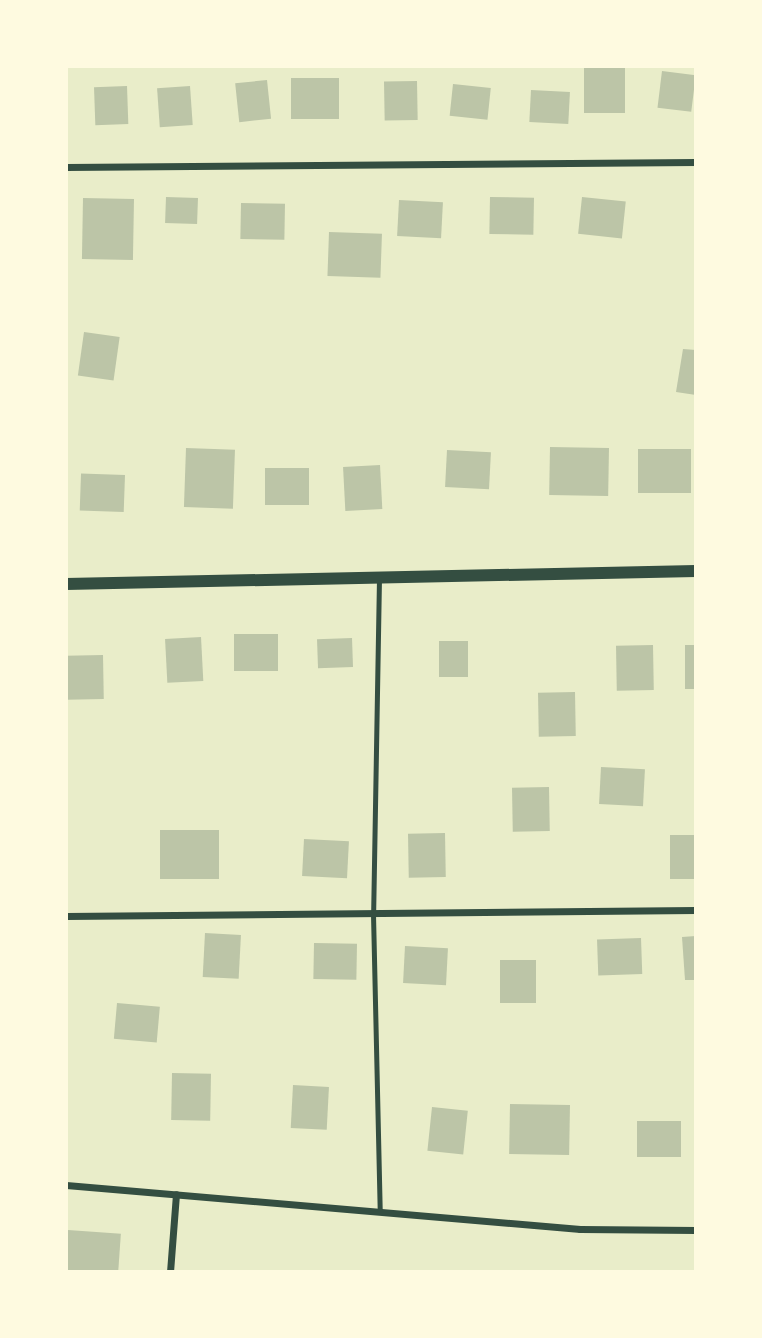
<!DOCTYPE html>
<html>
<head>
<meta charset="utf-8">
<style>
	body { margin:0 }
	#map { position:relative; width:762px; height:1338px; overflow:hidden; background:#e9edc9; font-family:Rubik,sans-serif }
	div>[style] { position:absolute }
	.building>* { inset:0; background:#bcc5a7; transform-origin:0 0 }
	.service>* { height:5px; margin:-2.5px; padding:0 2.5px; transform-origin:2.5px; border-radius:2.5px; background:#344e41 }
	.minor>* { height:7px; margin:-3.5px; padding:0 3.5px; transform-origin:3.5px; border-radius:3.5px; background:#344e41 }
	.tertiary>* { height:12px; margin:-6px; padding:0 6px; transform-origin:6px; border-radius:6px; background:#344e41 }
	span { translate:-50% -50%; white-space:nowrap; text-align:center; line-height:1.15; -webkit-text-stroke:5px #fefae0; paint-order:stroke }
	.frame { position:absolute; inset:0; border:68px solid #fefae0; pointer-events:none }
</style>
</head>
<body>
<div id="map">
	<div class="building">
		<i style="left:584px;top:66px;width:41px;height:47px"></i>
		<i style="left:662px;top:71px;width:34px;height:37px;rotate:7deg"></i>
		<i style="left:291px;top:78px;width:48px;height:41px"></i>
		<i style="left:267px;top:80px;width:39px;height:32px;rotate:84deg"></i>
		<i style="left:417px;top:81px;width:39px;height:33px;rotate:89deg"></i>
		<i style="left:453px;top:84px;width:38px;height:32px;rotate:6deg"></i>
		<i style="left:127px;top:86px;width:38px;height:33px;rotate:88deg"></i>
		<i style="left:190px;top:86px;width:39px;height:33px;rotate:86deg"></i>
		<i style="left:531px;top:90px;width:39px;height:32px;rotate:3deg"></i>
		<i style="left:166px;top:197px;width:32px;height:26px;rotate:2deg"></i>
		<i style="left:490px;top:197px;width:44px;height:37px;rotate:1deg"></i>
		<i style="left:582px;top:197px;width:44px;height:37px;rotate:6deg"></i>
		<i style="left:83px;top:198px;width:51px;height:61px;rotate:1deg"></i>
		<i style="left:399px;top:200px;width:44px;height:36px;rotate:3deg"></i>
		<i style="left:241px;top:203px;width:44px;height:36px;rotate:1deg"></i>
		<i style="left:329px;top:232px;width:53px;height:44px;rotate:2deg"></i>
		<i style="left:84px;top:332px;width:36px;height:44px;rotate:8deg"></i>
		<i style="clip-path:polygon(683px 349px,696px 350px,696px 395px,676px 392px)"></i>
		<i style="left:550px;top:447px;width:59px;height:48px;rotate:1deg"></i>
		<i style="left:186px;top:448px;width:49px;height:59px;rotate:2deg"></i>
		<i style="left:638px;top:449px;width:53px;height:44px"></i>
		<i style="left:447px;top:450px;width:44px;height:37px;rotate:3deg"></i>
		<i style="left:380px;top:465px;width:44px;height:37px;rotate:87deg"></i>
		<i style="left:265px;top:468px;width:44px;height:37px"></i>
		<i style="left:125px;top:475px;width:37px;height:44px;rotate:92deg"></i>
		<i style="left:278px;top:634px;width:37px;height:44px;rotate:90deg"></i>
		<i style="left:201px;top:637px;width:44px;height:36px;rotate:87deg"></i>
		<i style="left:352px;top:638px;width:29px;height:35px;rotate:88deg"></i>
		<i style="left:439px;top:641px;width:29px;height:36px"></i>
		<i style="left:653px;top:645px;width:45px;height:37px;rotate:89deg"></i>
		<i style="left:685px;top:645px;width:11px;height:44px"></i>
		<i style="left:103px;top:655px;width:44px;height:37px;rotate:89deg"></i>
		<i style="left:575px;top:692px;width:44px;height:37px;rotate:89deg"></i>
		<i style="left:601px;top:767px;width:44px;height:37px;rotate:3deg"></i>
		<i style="left:549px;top:787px;width:44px;height:37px;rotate:89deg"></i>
		<i style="left:160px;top:830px;width:59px;height:49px"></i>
		<i style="left:445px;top:833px;width:44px;height:37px;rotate:89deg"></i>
		<i style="left:696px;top:835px;width:44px;height:26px;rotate:90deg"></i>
		<i style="left:304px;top:839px;width:45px;height:37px;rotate:3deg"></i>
		<i style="left:205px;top:933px;width:36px;height:44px;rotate:3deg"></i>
		<i style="clip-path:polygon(696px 936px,696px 980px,685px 980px,682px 937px)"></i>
		<i style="left:641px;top:938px;width:36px;height:44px;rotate:88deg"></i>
		<i style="left:314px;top:943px;width:43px;height:36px;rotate:1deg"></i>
		<i style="left:405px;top:946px;width:43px;height:37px;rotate:3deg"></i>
		<i style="left:500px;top:960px;width:36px;height:43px"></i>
		<i style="left:117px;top:1003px;width:43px;height:36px;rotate:5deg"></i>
		<i style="left:172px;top:1073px;width:39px;height:47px;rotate:1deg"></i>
		<i style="left:293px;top:1085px;width:36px;height:43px;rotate:3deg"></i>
		<i style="left:510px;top:1104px;width:60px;height:50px;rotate:1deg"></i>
		<i style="left:432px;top:1107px;width:36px;height:44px;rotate:6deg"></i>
		<i style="left:637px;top:1121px;width:44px;height:36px"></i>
		<i style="left:68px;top:1230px;width:53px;height:42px;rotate:4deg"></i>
	</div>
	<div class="service">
		<i style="left:379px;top:578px;width:336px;rotate:91deg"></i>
		<i style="left:373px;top:914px;width:298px;rotate:88.7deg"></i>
	</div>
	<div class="minor">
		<i style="left:66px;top:167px;width:630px;rotate:-0.45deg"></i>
		<i style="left:66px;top:916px;width:630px;rotate:-0.55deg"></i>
		<i style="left:66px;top:1185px;width:516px;rotate:4.89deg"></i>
		<i style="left:580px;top:1229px;width:116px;rotate:0.5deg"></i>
		<i style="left:170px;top:1272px;width:78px;rotate:-85.6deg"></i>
	</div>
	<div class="tertiary">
		<i style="left:66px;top:584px;width:630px;rotate:-1.18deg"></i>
	</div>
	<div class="frame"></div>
</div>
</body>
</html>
